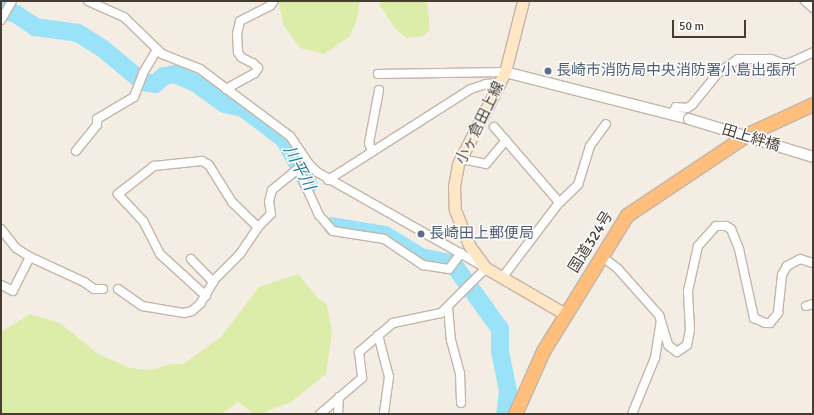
<!DOCTYPE html>
<html>
<head>
<meta charset="utf-8">
<style>
	body { margin:0 }
	#map { position:relative; width:814px; height:415px; overflow:hidden; background:#f4ede4; font-family:Signika,"Noto Sans JP",sans-serif }
	div>[style] { position:absolute }
	.green>* { inset:0; background:#dbeda8 }
	.river>* { height:18px; margin:-9px; padding:0 9px; transform-origin:9px; border-radius:9px; background:#99e2f8 }
	.roads { filter:drop-shadow(1px 0 #c4b5a9) drop-shadow(-1px 0 #c4b5a9) drop-shadow(0 1px #c4b5a9) drop-shadow(0 -1px #c4b5a9) }
	.minor>* { height:8px; margin:-4px; padding:0 4px; transform-origin:4px; border-radius:4px; background:#fff }
	.tertiary>* { height:10px; margin:-5px; padding:0 5px; transform-origin:5px; border-radius:5px; background:#fff }
	.secondary>* { height:11px; margin:-5.5px; padding:0 5.5px; transform-origin:5.5px; border-radius:5.5px; background:#ffe6c4 }
	.trunk>* { height:13px; margin:-6.5px; padding:0 6.5px; transform-origin:6.5px; border-radius:6.5px; background:#ffbe7c }
	.bridges { filter:drop-shadow(1px 0 #c4b5a9) drop-shadow(-1px 0 #c4b5a9) drop-shadow(0 1px #c4b5a9) drop-shadow(0 -1px #c4b5a9) }
	.tertiary-bridge>* { height:10px; margin:-5px; padding:0 5px; transform-origin:5px; border-radius:5px; background:#fff }
	.dots>* { width:11px; height:11px; translate:-50% -50%; box-sizing:border-box; border:2px solid #fff; border-radius:50% }
	span { translate:-50% -50%; white-space:nowrap; text-align:center; line-height:1.15; -webkit-text-stroke:3px #fff; paint-order:stroke }
	.service-label { font-size:15px; color:#4e5e75 }
	.left { translate:0 -50%; text-align:left }
	.street-label { font-size:15px; color:#473c33 }
	.water-label { font-size:16px; color:#1e7d9c; font-style:italic }
	.frame { position:absolute; inset:0; border:2px solid #473c33; pointer-events:none }
	.scale { position:absolute; left:672px; top:20px; width:74px; height:18px; box-sizing:border-box; border:2px solid #473c33; border-top:0; padding-left:5px; font-size:12px; line-height:14px; white-space:nowrap; color:#473c33; -webkit-text-stroke:3px #fff; paint-order:stroke }
</style>
</head>
<body>
<div id="map">
	<div class="green">
		<i style="clip-path:polygon(278px 1px,360px 1px,356px 23px,349px 37px,324px 54px,300px 48px,284px 26px)"></i>
		<i style="clip-path:polygon(380px 1px,427px 1px,430px 30px,423px 36px,406px 38px,395px 28px,380px 6px)"></i>
		<i style="clip-path:polygon(298px 274px,317px 297px,327px 305px,332px 332px,326px 374px,291px 402px,260px 414px,254px 414px,238px 402px,221px 414px,1px 414px,1px 332px,30px 314px,60px 323px,98px 354px,130px 368px,151px 370px,171px 364px,183px 364px,221px 337px,259px 287px)"></i>
	</div>
	<div class="river">
		<i style="left:1px;top:9px;width:16px;rotate:18deg"></i>
		<i style="left:16px;top:14px;width:23px;rotate:34deg"></i>
		<i style="left:35px;top:27px;width:43px;rotate:7.9deg"></i>
		<i style="left:78px;top:33px;width:28px;rotate:32deg"></i>
		<i style="left:102px;top:48px;width:53px;rotate:39.7deg"></i>
		<i style="left:143px;top:82px;width:12px;rotate:9deg"></i>
		<i style="left:155px;top:84px;width:12px;rotate:-42deg"></i>
		<i style="left:164px;top:76px;width:11px;rotate:-10deg"></i>
		<i style="left:175px;top:74px;width:24px;rotate:24deg"></i>
		<i style="left:197px;top:84px;width:34px;rotate:36deg"></i>
		<i style="left:225px;top:104px;width:18px;rotate:13deg"></i>
		<i style="left:243px;top:108px;width:51px;rotate:37.1deg"></i>
		<i style="left:284px;top:139px;width:52px;rotate:61.5deg"></i>
		<i style="left:332px;top:226px;width:54px;rotate:9.6deg"></i>
		<i style="left:385px;top:235px;width:42px;rotate:31.4deg"></i>
		<i style="left:421px;top:257px;width:29px;rotate:12deg"></i>
		<i style="left:449px;top:263px;width:9px;rotate:36deg"></i>
		<i style="left:456px;top:268px;width:75px;rotate:54.2deg"></i>
		<i style="left:500px;top:329px;width:22px;rotate:90deg"></i>
		<i style="left:500px;top:351px;width:41px;rotate:78.7deg"></i>
		<i style="left:508px;top:391px;width:23px;rotate:97deg"></i>
	</div>
	<div class="roads">
		<div class="minor">
			<i style="left:88px;top:1px;width:39px;rotate:24deg"></i>
			<i style="left:124px;top:17px;width:53px;rotate:44.2deg"></i>
			<i style="left:162px;top:54px;width:41px;rotate:21.5deg"></i>
			<i style="left:200px;top:69px;width:112px;rotate:36.7deg"></i>
			<i style="left:290px;top:136px;width:32px;rotate:56deg"></i>
			<i style="left:308px;top:163px;width:13px;rotate:45deg"></i>
			<i style="left:317px;top:172px;width:194px;rotate:29.6deg"></i>
			<i style="left:486px;top:268px;width:64px;rotate:135deg"></i>
			<i style="left:441px;top:313px;width:49px;rotate:168.2deg"></i>
			<i style="left:393px;top:323px;width:45px;rotate:139.5deg"></i>
			<i style="left:359px;top:352px;width:26px;rotate:83deg"></i>
			<i style="left:362px;top:378px;width:55px;rotate:139.4deg"></i>
			<i style="left:805px;top:1px;width:11px;rotate:41deg"></i>
			<i style="left:1px;top:20px;width:22px;rotate:-60deg"></i>
			<i style="left:378px;top:74px;width:127px;rotate:-0.9deg"></i>
			<i style="left:226px;top:89px;width:33px;rotate:-29deg"></i>
			<i style="left:255px;top:73px;width:6px;rotate:-59deg"></i>
			<i style="left:258px;top:68px;width:6px;rotate:-135deg"></i>
			<i style="left:254px;top:64px;width:15px;rotate:-152deg"></i>
			<i style="left:241px;top:57px;width:6px;rotate:-121deg"></i>
			<i style="left:238px;top:52px;width:18px;rotate:-93deg"></i>
			<i style="left:237px;top:34px;width:13px;rotate:-77deg"></i>
			<i style="left:240px;top:21px;width:34px;rotate:-27deg"></i>
			<i style="left:270px;top:6px;width:6px;rotate:-51deg"></i>
			<i style="left:672px;top:114px;width:8px;rotate:-60deg"></i>
			<i style="left:676px;top:107px;width:11px;rotate:5deg"></i>
			<i style="left:687px;top:108px;width:6px;rotate:-31deg"></i>
			<i style="left:692px;top:105px;width:41px;rotate:-50.9deg"></i>
			<i style="left:718px;top:73px;width:24px;rotate:-35deg"></i>
			<i style="left:738px;top:59px;width:33px"></i>
			<i style="left:771px;top:59px;width:14px;rotate:21deg"></i>
			<i style="left:784px;top:64px;width:8px;rotate:-14deg"></i>
			<i style="left:792px;top:62px;width:23px;rotate:-25deg"></i>
			<i style="left:494px;top:127px;width:99px;rotate:49.1deg"></i>
			<i style="left:76px;top:151px;width:33px;rotate:-51deg"></i>
			<i style="left:97px;top:125px;width:6px;rotate:-90deg"></i>
			<i style="left:97px;top:119px;width:43px;rotate:-30.7deg"></i>
			<i style="left:134px;top:97px;width:26px;rotate:-69deg"></i>
			<i style="left:143px;top:73px;width:27px;rotate:-59deg"></i>
			<i style="left:372px;top:152px;width:9px;rotate:-108deg"></i>
			<i style="left:369px;top:143px;width:54px;rotate:-79.3deg"></i>
			<i style="left:461px;top:159px;width:25px;rotate:11deg"></i>
			<i style="left:486px;top:164px;width:31px;rotate:-50deg"></i>
			<i style="left:308px;top:163px;width:12px;rotate:149deg"></i>
			<i style="left:298px;top:169px;width:51px;rotate:65.5deg"></i>
			<i style="left:319px;top:215px;width:21px;rotate:49deg"></i>
			<i style="left:333px;top:231px;width:52px;rotate:8.9deg"></i>
			<i style="left:384px;top:239px;width:47px;rotate:33.7deg"></i>
			<i style="left:423px;top:265px;width:26px;rotate:9deg"></i>
			<i style="left:449px;top:269px;width:20px;rotate:-53deg"></i>
			<i style="left:328px;top:180px;width:169px;rotate:-32.5deg"></i>
			<i style="left:471px;top:89px;width:16px;rotate:-18deg"></i>
			<i style="left:486px;top:84px;width:13px;rotate:-4deg"></i>
			<i style="left:1px;top:229px;width:24px;rotate:52deg"></i>
			<i style="left:16px;top:248px;width:17px;rotate:33deg"></i>
			<i style="left:30px;top:257px;width:38px;rotate:117deg"></i>
			<i style="left:13px;top:291px;width:13px;rotate:-153deg"></i>
			<i style="left:601px;top:256px;width:21px;rotate:37deg"></i>
			<i style="left:618px;top:269px;width:62px;rotate:48.3deg"></i>
			<i style="left:659px;top:315px;width:31px;rotate:73deg"></i>
			<i style="left:668px;top:345px;width:11px;rotate:38deg"></i>
			<i style="left:677px;top:352px;width:12px;rotate:-35deg"></i>
			<i style="left:687px;top:345px;width:15px;rotate:-79deg"></i>
			<i style="left:690px;top:330px;width:39px;rotate:-93deg"></i>
			<i style="left:688px;top:291px;width:46px;rotate:-77.5deg"></i>
			<i style="left:698px;top:246px;width:27px;rotate:-48deg"></i>
			<i style="left:716px;top:226px;width:10px"></i>
			<i style="left:726px;top:226px;width:6px;rotate:31deg"></i>
			<i style="left:731px;top:229px;width:22px;rotate:68deg"></i>
			<i style="left:739px;top:249px;width:71px;rotate:77.7deg"></i>
			<i style="left:754px;top:318px;width:12px;rotate:24deg"></i>
			<i style="left:765px;top:323px;width:5px"></i>
			<i style="left:770px;top:323px;width:13px;rotate:-51deg"></i>
			<i style="left:778px;top:313px;width:38px;rotate:-84deg"></i>
			<i style="left:782px;top:275px;width:10px;rotate:-61deg"></i>
			<i style="left:787px;top:266px;width:15px;rotate:-28deg"></i>
			<i style="left:800px;top:259px;width:14px;rotate:17deg"></i>
			<i style="left:30px;top:257px;width:60px;rotate:24.8deg"></i>
			<i style="left:84px;top:282px;width:12px;rotate:35deg"></i>
			<i style="left:94px;top:289px;width:9px"></i>
			<i style="left:191px;top:259px;width:32px;rotate:46deg"></i>
			<i style="left:502px;top:278px;width:93px;rotate:-52.9deg"></i>
			<i style="left:558px;top:204px;width:28px;rotate:-44deg"></i>
			<i style="left:578px;top:185px;width:41px;rotate:-72.9deg"></i>
			<i style="left:590px;top:146px;width:27px;rotate:-54deg"></i>
			<i style="left:118px;top:289px;width:29px;rotate:35deg"></i>
			<i style="left:142px;top:306px;width:43px;rotate:9.5deg"></i>
			<i style="left:184px;top:313px;width:8px;rotate:-14deg"></i>
			<i style="left:192px;top:311px;width:11px;rotate:-41deg"></i>
			<i style="left:200px;top:304px;width:29px;rotate:-59deg"></i>
			<i style="left:215px;top:279px;width:35px;rotate:-45deg"></i>
			<i style="left:240px;top:254px;width:32px;rotate:-56deg"></i>
			<i style="left:258px;top:227px;width:18px;rotate:-45deg"></i>
			<i style="left:271px;top:214px;width:12px;rotate:-99deg"></i>
			<i style="left:269px;top:202px;width:12px;rotate:-76deg"></i>
			<i style="left:272px;top:190px;width:33px;rotate:-39deg"></i>
			<i style="left:206px;top:296px;width:62px;rotate:-137.6deg"></i>
			<i style="left:160px;top:254px;width:37px;rotate:-117deg"></i>
			<i style="left:143px;top:221px;width:37px;rotate:-133deg"></i>
			<i style="left:118px;top:194px;width:46px;rotate:-37.9deg"></i>
			<i style="left:154px;top:166px;width:48px;rotate:-5.9deg"></i>
			<i style="left:202px;top:161px;width:8px;rotate:30deg"></i>
			<i style="left:209px;top:165px;width:44px;rotate:58.1deg"></i>
			<i style="left:232px;top:202px;width:36px;rotate:44deg"></i>
			<i style="left:806px;top:306px;width:7px;rotate:-16deg"></i>
			<i style="left:448px;top:307px;width:33px;rotate:85deg"></i>
			<i style="left:451px;top:340px;width:34px;rotate:75deg"></i>
			<i style="left:460px;top:373px;width:30px;rotate:88deg"></i>
			<i style="left:378px;top:335px;width:43px;rotate:75.3deg"></i>
			<i style="left:389px;top:377px;width:36px;rotate:98deg"></i>
			<i style="left:338px;top:414px;width:17px;rotate:-87deg"></i>
			<i style="left:632px;top:414px;width:61px;rotate:-67.7deg"></i>
			<i style="left:655px;top:358px;width:37px;rotate:-81deg"></i>
		</div>
		<div class="tertiary">
			<i style="left:505px;top:72px;width:190px;rotate:14.3deg"></i>
		</div>
		<div class="secondary">
			<i style="left:523px;top:1px;width:73px;rotate:104.2deg"></i>
			<i style="left:505px;top:72px;width:103px;rotate:117.1deg"></i>
			<i style="left:458px;top:164px;width:22px;rotate:100deg"></i>
			<i style="left:454px;top:186px;width:24px;rotate:88deg"></i>
			<i style="left:455px;top:210px;width:38px;rotate:68deg"></i>
			<i style="left:469px;top:245px;width:29px;rotate:54deg"></i>
			<i style="left:486px;top:268px;width:91px;rotate:30.2deg"></i>
		</div>
		<div class="trunk">
			<i style="left:515px;top:414px;width:69px;rotate:-66deg"></i>
			<i style="left:543px;top:351px;width:160px;rotate:-58.3deg"></i>
			<i style="left:627px;top:215px;width:146px;rotate:-33.8deg"></i>
			<i style="left:748px;top:134px;width:72px;rotate:-24.8deg"></i>
		</div>
	</div>
	<div class="bridges">
		<div class="tertiary-bridge">
			<i style="left:689px;top:119px;width:130px;rotate:17deg"></i>
		</div>
	</div>
	<div class="dots">
		<i style="left:548px;top:71px;background:#5c6f8a"></i>
		<i style="left:421px;top:234px;background:#5c6f8a"></i>
	</div>
	<div class="service-label">
		<span class="left" style="left:556px;top:71px">長崎市消防局中央消防署小島出張所</span>
		<span class="left" style="left:429px;top:234px">長崎田上郵便局</span>
	</div>
	<div class="street-label">
		<span style="left:480px;top:123px;rotate:-64deg">小ヶ倉田上線</span>
		<span style="left:751px;top:138px;rotate:17deg">田上絆橋</span>
		<span style="left:591px;top:242px;rotate:-58deg">国道324号</span>
	</div>
	<div class="water-label">
		<span style="left:299px;top:168px;rotate:62deg">川平川</span>
	</div>
	<div class="frame"></div>
	<div class="scale">50 m</div>
</div>
</body>
</html>
